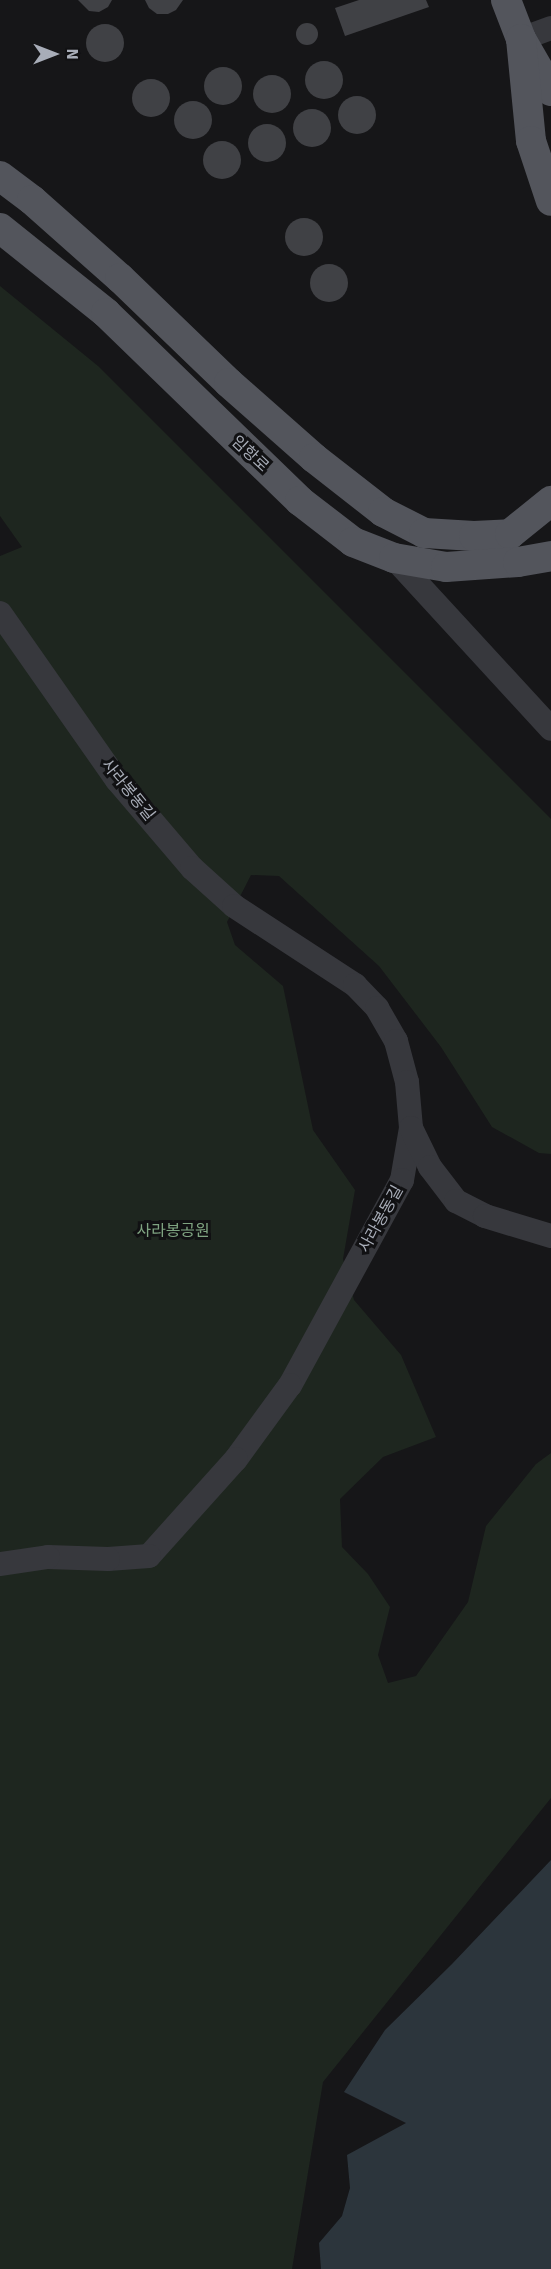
<!DOCTYPE html>
<html>
<head>
<meta charset="utf-8">
<style>
	body { margin:0 }
	#map { position:relative; width:551px; height:2269px; overflow:hidden; background:#161618; font-family:Signika,"Noto Sans KR",sans-serif }
	div>[style] { position:absolute }
	.green>* { inset:0; background:#1e261f }
	.water>* { inset:0; background:#2c353c }
	.building>* { inset:0; background:#404145 }
	.round { border-radius:50% }
	.minor>* { height:24px; margin:-12px; padding:0 12px; transform-origin:12px; border-radius:12px; background:#37383d }
	.major>* { height:30px; margin:-15px; padding:0 15px; transform-origin:15px; border-radius:15px; background:#53555c }
	span { translate:-50% -50%; white-space:nowrap; text-align:center; line-height:1.15; -webkit-text-stroke:6px #111113; paint-order:stroke }
	.street-label { font-size:16px; color:#a8adb8 }
	.park-label { font-size:16px; color:#7fa381 }
	.north { position:absolute; left:24px; top:24px; width:60px; height:60px; -webkit-text-stroke:4px #111113; paint-order:stroke; rotate:90deg; font-size:16px; font-weight:700; line-height:24px; text-align:center; color:#a8adb8 }
	.north::after { content:''; display:block; margin:auto; width:21px; height:27px; background:#a8adb8; clip-path:polygon(50% 0,100% 100%,50% 72%,0 100%) }
</style>
</head>
<body>
<div id="map">
	<div class="green">
		<i style="clip-path:polygon(0 286px,98px 366px,551px 819px,551px 1154px,539px 1153px,492px 1127px,441px 1047px,379px 966px,279px 876px,251px 875px,227px 922px,235px 945px,283px 986px,313px 1130px,355px 1190px,343px 1259px,354px 1300px,401px 1355px,436px 1437px,383px 1457px,340px 1499px,342px 1547px,368px 1574px,390px 1607px,378px 1655px,388px 1683px,416px 1676px,468px 1602px,486px 1526px,536px 1464px,551px 1453px,551px 1798px,323px 2082px,292px 2269px,0 2269px,0 556px,22px 547px,0 516px)"></i>
	</div>
	<div class="water">
		<i style="clip-path:polygon(551px 1860px,551px 2269px,321px 2269px,319px 2243px,342px 2216px,350px 2188px,347px 2155px,406px 2123px,344px 2092px,385px 2030px,452px 1964px)"></i>
	</div>
	<div class="building">
		<i style="clip-path:polygon(78px 0,112px 0,108px 7px,99px 12px,89px 11px)"></i>
		<i style="clip-path:polygon(145px 0,183px 0,176px 10px,168px 14px,157px 14px,149px 8px)"></i>
		<i style="clip-path:polygon(359px 0,426px 0,429px 7px,345px 36px,335px 8px)"></i>
		<i class="round" style="left:296px;top:23px;width:22px;height:22px"></i>
		<i class="round" style="left:86px;top:24px;width:38px;height:38px"></i>
		<i class="round" style="left:305px;top:61px;width:38px;height:38px"></i>
		<i class="round" style="left:204px;top:67px;width:38px;height:38px"></i>
		<i class="round" style="left:253px;top:75px;width:38px;height:38px"></i>
		<i class="round" style="left:132px;top:79px;width:38px;height:38px"></i>
		<i class="round" style="left:338px;top:96px;width:38px;height:38px"></i>
		<i class="round" style="left:174px;top:101px;width:38px;height:38px"></i>
		<i class="round" style="left:293px;top:109px;width:38px;height:38px"></i>
		<i class="round" style="left:248px;top:124px;width:38px;height:38px"></i>
		<i class="round" style="left:203px;top:141px;width:38px;height:38px"></i>
		<i class="round" style="left:285px;top:218px;width:38px;height:38px"></i>
		<i class="round" style="left:310px;top:264px;width:38px;height:38px"></i>
	</div>
	<div class="minor">
		<i style="left:521px;top:39px;width:32px;rotate:-20deg"></i>
		<i style="left:394px;top:558px;width:232px;rotate:47.4deg"></i>
		<i style="left:0;top:613px;width:204px;rotate:55deg"></i>
		<i style="left:117px;top:780px;width:116px;rotate:49.6deg"></i>
		<i style="left:192px;top:868px;width:57px;rotate:42.1deg"></i>
		<i style="left:234px;top:906px;width:145px;rotate:33.1deg"></i>
		<i style="left:355px;top:985px;width:32px;rotate:46deg"></i>
		<i style="left:377px;top:1008px;width:38px;rotate:60deg"></i>
		<i style="left:396px;top:1041px;width:42px;rotate:75deg"></i>
		<i style="left:407px;top:1082px;width:46px;rotate:85deg"></i>
		<i style="left:411px;top:1128px;width:53px;rotate:99.8deg"></i>
		<i style="left:402px;top:1180px;width:234px;rotate:118.6deg"></i>
		<i style="left:290px;top:1385px;width:92px;rotate:126.1deg"></i>
		<i style="left:236px;top:1459px;width:130px;rotate:131.9deg"></i>
		<i style="left:149px;top:1556px;width:41px;rotate:175.8deg"></i>
		<i style="left:108px;top:1559px;width:60px;rotate:-178.1deg"></i>
		<i style="left:48px;top:1557px;width:49px;rotate:171.7deg"></i>
		<i style="left:411px;top:1128px;width:43px;rotate:64deg"></i>
		<i style="left:430px;top:1167px;width:43px;rotate:52.6deg"></i>
		<i style="left:456px;top:1201px;width:33px;rotate:27deg"></i>
		<i style="left:485px;top:1216px;width:69px;rotate:16.9deg"></i>
	</div>
	<div class="major">
		<i style="left:506px;top:0;width:42px;rotate:69deg"></i>
		<i style="left:521px;top:39px;width:60px;rotate:60deg"></i>
		<i style="left:521px;top:39px;width:102px;rotate:84.4deg"></i>
		<i style="left:531px;top:141px;width:63px;rotate:71.6deg"></i>
		<i style="left:0;top:176px;width:40px;rotate:37deg"></i>
		<i style="left:32px;top:200px;width:118px;rotate:41.6deg"></i>
		<i style="left:120px;top:278px;width:151px;rotate:43.9deg"></i>
		<i style="left:229px;top:383px;width:113px;rotate:41.4deg"></i>
		<i style="left:314px;top:458px;width:88px;rotate:38deg"></i>
		<i style="left:383px;top:512px;width:46px;rotate:27.1deg"></i>
		<i style="left:424px;top:533px;width:50px;rotate:3.4deg"></i>
		<i style="left:474px;top:536px;width:36px;rotate:-3deg"></i>
		<i style="left:510px;top:534px;width:53px;rotate:-38.8deg"></i>
		<i style="left:0;top:228px;width:136px;rotate:38.7deg"></i>
		<i style="left:106px;top:313px;width:270px;rotate:44.1deg"></i>
		<i style="left:300px;top:501px;width:67px;rotate:37.7deg"></i>
		<i style="left:353px;top:542px;width:44px;rotate:21.3deg"></i>
		<i style="left:394px;top:558px;width:53px;rotate:9.8deg"></i>
		<i style="left:446px;top:567px;width:72px;rotate:-4deg"></i>
		<i style="left:518px;top:562px;width:34px;rotate:-10deg"></i>
	</div>
	<div class="street-label">
		<span style="left:250px;top:454px;rotate:43deg">임항로</span>
		<span style="left:128px;top:790px;rotate:51deg">사라봉동길</span>
		<span style="left:381px;top:1219px;rotate:-61deg">사라봉동길</span>
	</div>
	<div class="park-label">
		<span style="left:173px;top:1231px">사라봉공원</span>
	</div>
	<div class="north">N</div>
</div>
</body>
</html>
